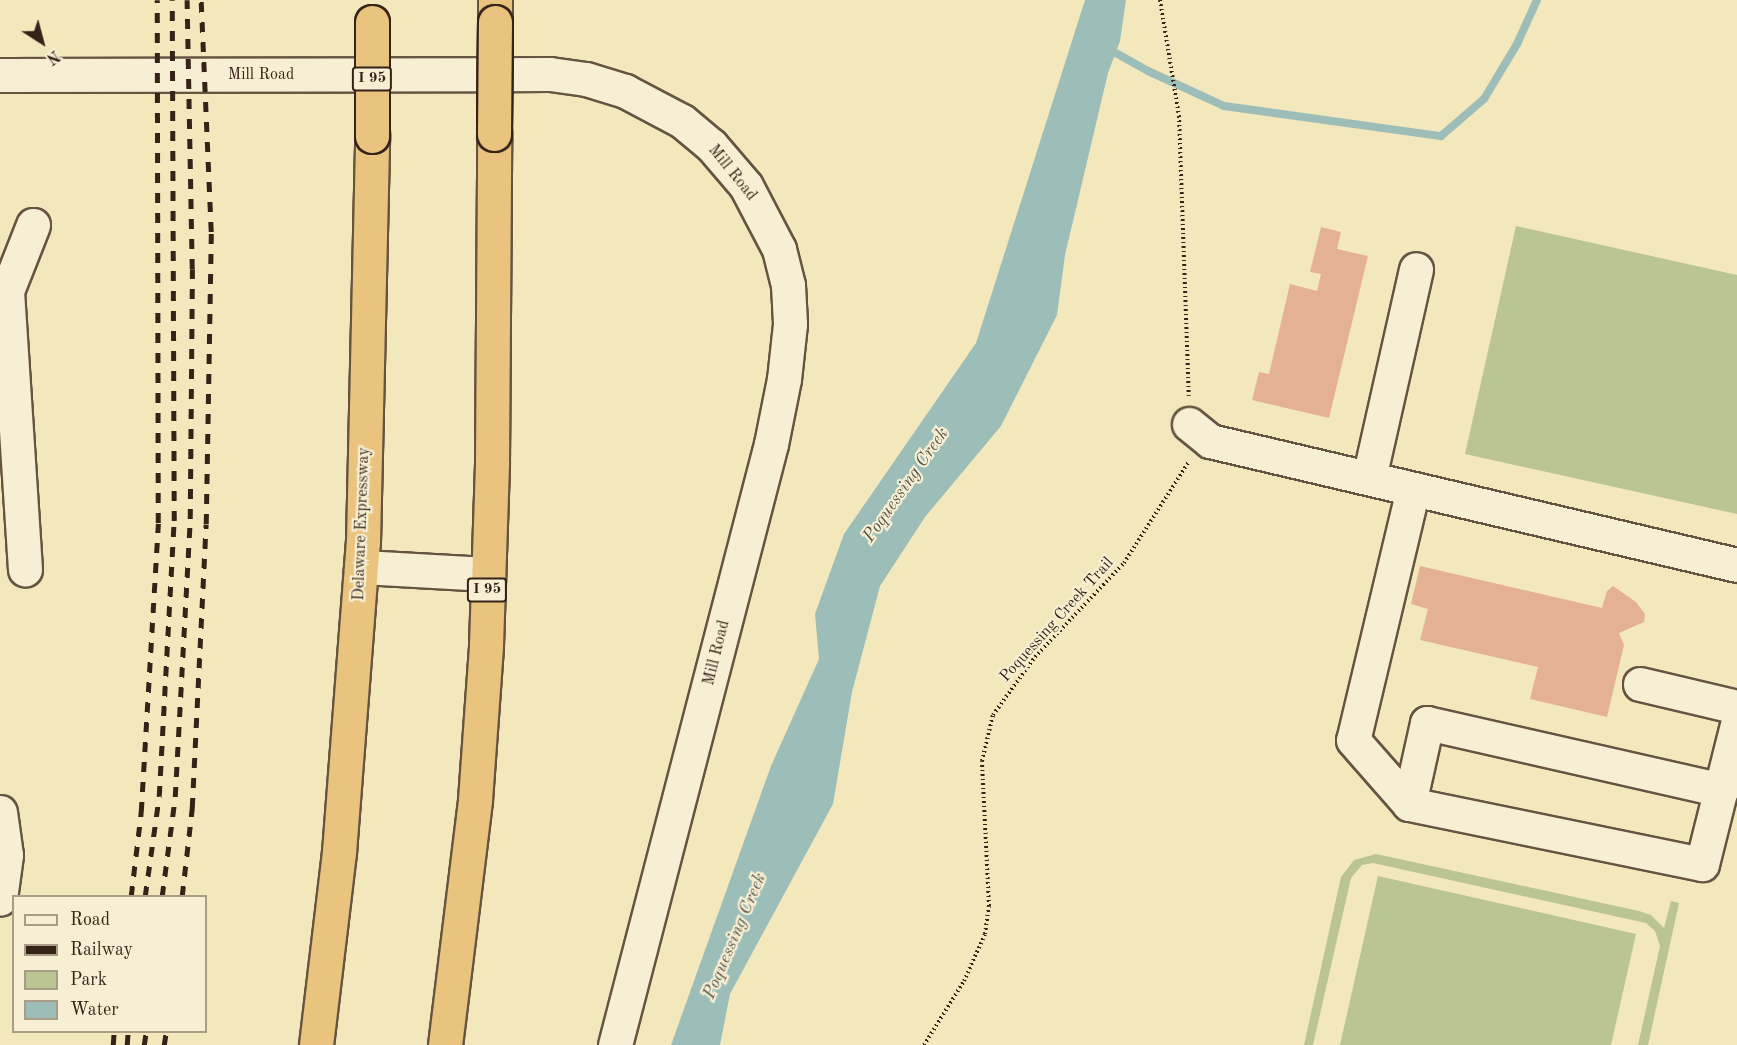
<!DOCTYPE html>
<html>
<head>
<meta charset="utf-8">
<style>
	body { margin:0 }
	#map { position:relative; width:1737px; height:1045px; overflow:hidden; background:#f3e7bc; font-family:"Old Standard TT",serif }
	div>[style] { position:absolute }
	.green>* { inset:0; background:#bac591 }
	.water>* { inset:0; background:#9dbeb8 }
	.stream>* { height:8px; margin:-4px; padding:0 4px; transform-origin:4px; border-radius:4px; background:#9dbeb8 }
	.building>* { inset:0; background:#e5b291 }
	.path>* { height:4px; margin-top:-2px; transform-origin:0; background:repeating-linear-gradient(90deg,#362318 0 1.5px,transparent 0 4.5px) }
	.roads { filter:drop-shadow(2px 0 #655441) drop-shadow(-2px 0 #655441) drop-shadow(0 2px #655441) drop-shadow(0 -2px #655441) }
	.minor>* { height:33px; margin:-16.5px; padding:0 16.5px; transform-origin:16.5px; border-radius:16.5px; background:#f7efd3 }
	.highway>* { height:33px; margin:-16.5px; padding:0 16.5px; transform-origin:16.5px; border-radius:16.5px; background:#eac47e }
	.rail>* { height:4.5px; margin-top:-2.25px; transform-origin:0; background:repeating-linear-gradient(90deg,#362318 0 10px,transparent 0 20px) }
	.bridges { filter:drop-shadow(2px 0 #362318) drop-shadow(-2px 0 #362318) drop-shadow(0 2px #362318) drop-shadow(0 -2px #362318) }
	.highway-bridge>* { height:33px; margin:-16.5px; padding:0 16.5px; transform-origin:16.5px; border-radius:16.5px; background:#eac47e }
	span { translate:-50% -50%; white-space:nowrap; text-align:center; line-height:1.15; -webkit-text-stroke:4.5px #f7efd3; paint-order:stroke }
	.shield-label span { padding:2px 4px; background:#f7efd3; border:2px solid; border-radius:4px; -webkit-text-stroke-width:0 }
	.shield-label { font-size:15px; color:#362318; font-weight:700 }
	.street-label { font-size:16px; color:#362318 }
	.water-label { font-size:18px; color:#555248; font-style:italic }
	.legend { position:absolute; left:12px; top:895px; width:195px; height:138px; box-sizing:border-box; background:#f7efd3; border:2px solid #aa9d88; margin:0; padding:8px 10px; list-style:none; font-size:18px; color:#362318 }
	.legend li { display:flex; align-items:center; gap:12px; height:30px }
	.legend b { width:30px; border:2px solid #aa9d88 }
	.north { position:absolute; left:12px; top:12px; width:60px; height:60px; -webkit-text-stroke:4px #f7efd3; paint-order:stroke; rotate:144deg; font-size:16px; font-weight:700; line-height:24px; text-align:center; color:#362318 }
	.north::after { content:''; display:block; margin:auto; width:21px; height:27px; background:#362318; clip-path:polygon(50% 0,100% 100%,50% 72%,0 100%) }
</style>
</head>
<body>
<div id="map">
	<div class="green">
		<i style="clip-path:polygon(1516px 226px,1737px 275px,1737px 514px,1465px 454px)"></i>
		<i style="clip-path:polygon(1376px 854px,1639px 911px,1651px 915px,1664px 928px,1671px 901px,1679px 903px,1648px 1045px,1638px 1045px,1660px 946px,1655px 931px,1646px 923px,1373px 863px,1362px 865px,1351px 878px,1313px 1045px,1304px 1045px,1341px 877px,1354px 860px)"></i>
		<i style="clip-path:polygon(1378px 876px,1636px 934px,1611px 1045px,1340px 1045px)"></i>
	</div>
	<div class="water">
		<i style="clip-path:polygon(1085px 0,1126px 0,1120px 41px,1108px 73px,1065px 255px,1057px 315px,1001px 426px,925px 517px,880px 586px,852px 692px,833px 804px,730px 994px,720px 1045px,671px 1045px,771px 766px,819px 659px,815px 614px,844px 534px,976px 343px)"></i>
	</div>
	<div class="stream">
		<i style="left:1107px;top:48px;width:47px;rotate:29.3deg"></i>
		<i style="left:1148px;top:71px;width:84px;rotate:24.7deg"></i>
		<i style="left:1224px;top:106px;width:219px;rotate:7.9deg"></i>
		<i style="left:1441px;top:136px;width:57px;rotate:-40.7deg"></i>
		<i style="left:1484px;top:99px;width:64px;rotate:-59deg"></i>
		<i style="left:1517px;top:44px;width:48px;rotate:-65.6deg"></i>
	</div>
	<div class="building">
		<i style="clip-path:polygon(1321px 227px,1341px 232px,1337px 249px,1368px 256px,1329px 418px,1252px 400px,1259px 372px,1269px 374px,1290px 284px,1317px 291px,1321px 274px,1310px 272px)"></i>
		<i style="clip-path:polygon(1420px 566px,1602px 608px,1607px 591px,1613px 586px,1636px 602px,1645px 614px,1644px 622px,1619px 633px,1624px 645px,1607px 717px,1530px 699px,1538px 667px,1420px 640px,1428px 609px,1411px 604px)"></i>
	</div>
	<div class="path">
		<i style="left:1160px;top:0;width:118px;rotate:80.7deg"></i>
		<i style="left:1179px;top:116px;width:280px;rotate:88deg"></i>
		<i style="left:924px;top:1045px;width:75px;rotate:-58deg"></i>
		<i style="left:964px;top:981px;width:51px;rotate:-65.9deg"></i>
		<i style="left:985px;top:934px;width:28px;rotate:-82deg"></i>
		<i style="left:989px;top:906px;width:145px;rotate:-92.8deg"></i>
		<i style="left:982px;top:761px;width:47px;rotate:-76.6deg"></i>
		<i style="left:993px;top:715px;width:72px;rotate:-54.1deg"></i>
		<i style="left:1035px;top:657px;width:129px;rotate:-46.6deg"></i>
		<i style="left:1124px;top:563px;width:119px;rotate:-57.4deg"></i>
	</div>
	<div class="roads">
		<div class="minor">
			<i style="left:0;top:75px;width:550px;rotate:-0.1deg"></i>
			<i style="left:550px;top:74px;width:36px;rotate:8deg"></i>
			<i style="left:586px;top:79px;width:41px;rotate:17.1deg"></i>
			<i style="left:625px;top:91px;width:64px;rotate:27.8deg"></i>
			<i style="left:682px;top:121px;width:38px;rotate:40deg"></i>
			<i style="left:711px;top:145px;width:54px;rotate:49.5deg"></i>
			<i style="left:746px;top:186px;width:71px;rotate:62.4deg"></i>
			<i style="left:779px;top:249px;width:37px;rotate:76deg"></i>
			<i style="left:788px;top:285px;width:39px;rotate:87deg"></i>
			<i style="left:790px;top:324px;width:55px;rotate:96.2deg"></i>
			<i style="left:784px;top:379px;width:66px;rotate:101.3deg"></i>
			<i style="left:771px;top:444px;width:621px;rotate:104.55deg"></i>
			<i style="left:0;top:291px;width:7px"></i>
			<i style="left:7px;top:291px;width:71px;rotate:-68.5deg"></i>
			<i style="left:7px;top:291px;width:279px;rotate:86.3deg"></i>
			<i style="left:1189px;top:424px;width:27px;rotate:39deg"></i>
			<i style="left:1210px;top:441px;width:541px;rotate:13.24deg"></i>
			<i style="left:1369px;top:478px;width:214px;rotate:-77.3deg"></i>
			<i style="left:1413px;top:489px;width:258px;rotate:103.4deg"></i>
			<i style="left:1353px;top:740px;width:85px;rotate:48.8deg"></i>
			<i style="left:1409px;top:804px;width:299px;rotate:11.6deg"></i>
			<i style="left:1702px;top:864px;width:143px;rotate:-75.9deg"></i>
			<i style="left:361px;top:567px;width:127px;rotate:3.2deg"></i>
			<i style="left:1640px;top:684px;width:100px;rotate:13.3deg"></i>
			<i style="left:1409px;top:804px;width:83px;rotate:-77.5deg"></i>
			<i style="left:1427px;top:723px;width:302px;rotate:12.8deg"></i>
			<i style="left:0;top:812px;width:43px;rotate:82.1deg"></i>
			<i style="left:6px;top:855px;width:44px;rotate:97.8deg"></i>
		</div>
		<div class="highway">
			<i style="left:495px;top:0;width:22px;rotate:90deg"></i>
			<i style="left:316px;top:1045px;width:194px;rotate:-83.2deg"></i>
			<i style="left:339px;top:852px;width:311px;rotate:-85.6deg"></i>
			<i style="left:363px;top:542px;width:406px;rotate:-88.7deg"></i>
			<i style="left:445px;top:1045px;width:247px;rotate:-83deg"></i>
			<i style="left:475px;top:800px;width:155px;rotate:-85.9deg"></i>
			<i style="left:486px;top:645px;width:184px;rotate:-88.1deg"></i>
			<i style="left:492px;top:461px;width:327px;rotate:-89.6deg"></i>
		</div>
	</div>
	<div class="rail">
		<i style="left:131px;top:896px;width:85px;rotate:-83.2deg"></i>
		<i style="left:141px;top:812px;width:289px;rotate:-86.6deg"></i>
		<i style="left:158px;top:523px;width:523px;rotate:-90.11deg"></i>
		<i style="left:145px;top:896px;width:101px;rotate:-82deg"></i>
		<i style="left:159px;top:796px;width:275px;rotate:-86.9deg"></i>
		<i style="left:174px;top:521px;width:521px;rotate:-90.22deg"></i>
		<i style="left:162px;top:896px;width:100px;rotate:-82.5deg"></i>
		<i style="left:175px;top:797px;width:278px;rotate:-86.9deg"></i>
		<i style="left:190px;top:519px;width:250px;rotate:-89.5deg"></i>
		<i style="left:192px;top:269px;width:269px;rotate:-91.1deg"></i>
		<i style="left:182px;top:896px;width:89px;rotate:-83.5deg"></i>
		<i style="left:192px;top:808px;width:284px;rotate:-87.2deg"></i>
		<i style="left:206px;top:524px;width:292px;rotate:-89deg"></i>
		<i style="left:211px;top:232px;width:232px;rotate:-92.5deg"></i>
		<i style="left:113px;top:1045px;width:13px;rotate:-86deg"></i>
		<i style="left:127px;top:1045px;width:13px;rotate:-86deg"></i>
		<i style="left:144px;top:1045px;width:13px;rotate:-81deg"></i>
		<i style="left:164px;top:1045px;width:13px;rotate:-81deg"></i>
	</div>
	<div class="bridges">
		<div class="highway-bridge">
			<i style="left:372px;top:22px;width:114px;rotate:90deg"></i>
			<i style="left:494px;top:134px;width:112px;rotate:-89.5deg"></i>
		</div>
	</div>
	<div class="shield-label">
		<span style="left:372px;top:79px">I 95</span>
		<span style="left:487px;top:590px">I 95</span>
	</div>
	<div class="street-label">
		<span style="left:261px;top:75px">Mill Road</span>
		<span style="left:732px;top:173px;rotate:51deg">Mill Road</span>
		<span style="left:362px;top:524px;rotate:-88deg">Delaware Expressway</span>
		<span style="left:1057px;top:620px;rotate:-48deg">Poquessing Creek Trail</span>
		<span style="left:717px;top:653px;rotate:-76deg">Mill Road</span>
	</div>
	<div class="water-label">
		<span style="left:906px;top:485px;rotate:-55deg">Poquessing Creek</span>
		<span style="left:735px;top:936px;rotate:-67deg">Poquessing Creek</span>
	</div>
	<ul class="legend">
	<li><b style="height:8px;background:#f7efd3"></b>Road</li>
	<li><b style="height:8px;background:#362318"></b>Railway</li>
	<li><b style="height:16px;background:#bac591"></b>Park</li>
	<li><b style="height:16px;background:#9dbeb8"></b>Water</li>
	</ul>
	<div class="north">N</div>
</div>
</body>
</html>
